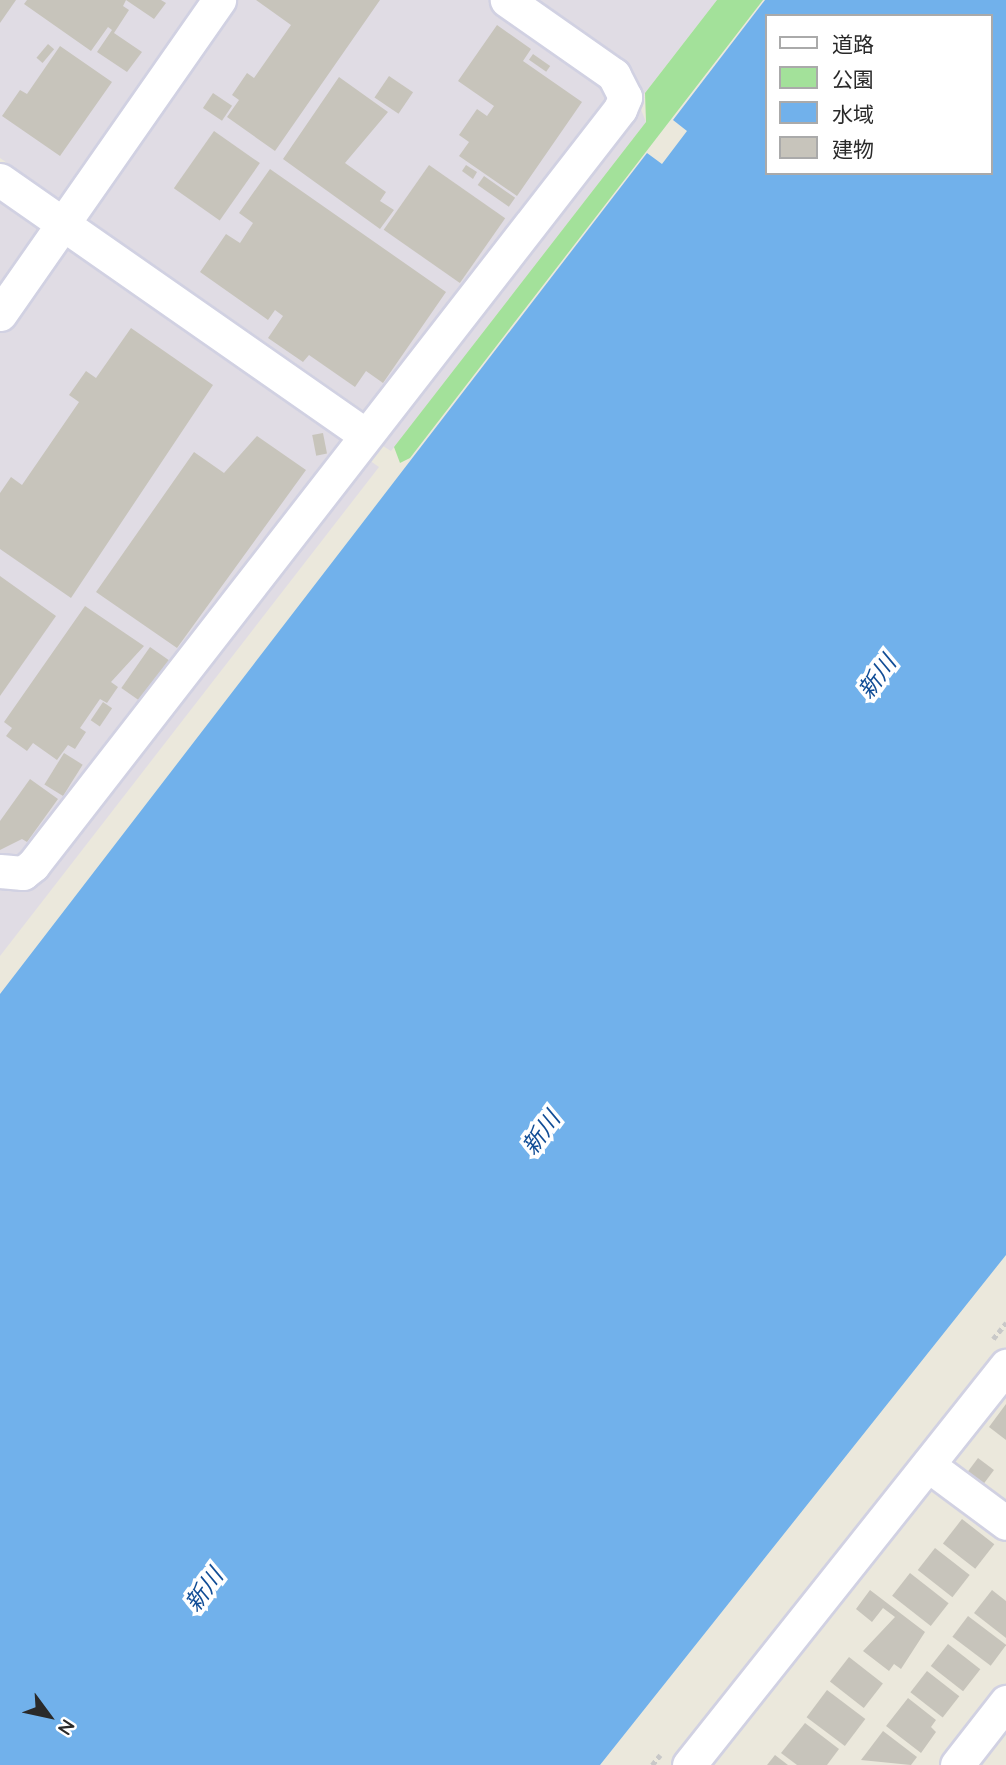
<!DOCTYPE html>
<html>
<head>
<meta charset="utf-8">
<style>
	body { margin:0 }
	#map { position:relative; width:1006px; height:1765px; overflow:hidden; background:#ebe8dc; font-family:Quicksand,"Noto Sans JP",sans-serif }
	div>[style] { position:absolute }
	.industrial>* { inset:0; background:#e0dce4 }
	.green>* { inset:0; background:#a3e19a }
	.water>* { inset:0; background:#71b1eb }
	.building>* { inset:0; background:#c7c4bb; transform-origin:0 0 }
	.path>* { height:4.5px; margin-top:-2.25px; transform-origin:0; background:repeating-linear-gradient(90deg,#c8c8c8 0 5px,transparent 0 8.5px) }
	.roads { filter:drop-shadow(2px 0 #d1d1e2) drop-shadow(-2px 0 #d1d1e2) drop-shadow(0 2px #d1d1e2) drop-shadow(0 -2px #d1d1e2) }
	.minor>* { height:33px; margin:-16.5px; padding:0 16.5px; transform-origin:16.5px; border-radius:16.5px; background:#fff }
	span { translate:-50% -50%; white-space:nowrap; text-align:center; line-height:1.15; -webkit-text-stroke:7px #fff; paint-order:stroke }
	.water-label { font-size:23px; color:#114d96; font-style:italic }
	.legend { position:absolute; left:765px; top:14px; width:228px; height:161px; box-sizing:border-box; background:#fff; border:2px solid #aaa; margin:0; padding:9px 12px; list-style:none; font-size:21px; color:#2a2a2a }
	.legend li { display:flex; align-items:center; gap:14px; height:35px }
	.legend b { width:35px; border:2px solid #aaa }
	.north { position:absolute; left:14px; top:1681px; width:70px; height:70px; -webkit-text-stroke:5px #fff; paint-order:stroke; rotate:123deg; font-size:19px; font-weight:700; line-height:28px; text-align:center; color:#2a2a2a }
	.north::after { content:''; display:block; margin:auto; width:24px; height:32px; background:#2a2a2a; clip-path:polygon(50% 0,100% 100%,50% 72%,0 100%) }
</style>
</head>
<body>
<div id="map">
	<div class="industrial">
		<i style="clip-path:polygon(0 0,717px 0,638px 102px,646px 122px,391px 451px,375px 441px,386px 426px,0 158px)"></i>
		<i style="clip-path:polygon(0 203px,379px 467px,0 956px)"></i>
	</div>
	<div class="green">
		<i style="clip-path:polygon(717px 0,763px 0,410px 458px,400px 463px,394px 447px,646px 122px,645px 93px)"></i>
	</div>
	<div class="water">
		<i style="clip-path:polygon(evenodd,765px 0,1006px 0,1006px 1255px,600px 1765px,0 1765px,0 994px,647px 153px,662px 164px,687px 131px,673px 120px,765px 0,766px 16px,990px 16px,990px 173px,766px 173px,766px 16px)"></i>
	</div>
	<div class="building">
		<i style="clip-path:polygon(0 0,16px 0,0 23px)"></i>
		<i style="clip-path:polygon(27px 0,161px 0,166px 3px,154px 19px,126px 0,123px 6px,129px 10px,114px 33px,142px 52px,127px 72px,97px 52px,112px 30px,108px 27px,91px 51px,24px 4px)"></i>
		<i style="clip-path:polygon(256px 0,380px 0,275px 151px,227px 117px,239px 100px,232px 95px,247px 73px,254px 78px,291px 25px)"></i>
		<i style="clip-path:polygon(497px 25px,531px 49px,523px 61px,582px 102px,517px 196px,459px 156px,469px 142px,459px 135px,477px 109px,487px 116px,494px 106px,458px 81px)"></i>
		<i style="left:48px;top:44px;width:8px;height:18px;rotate:40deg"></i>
		<i style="clip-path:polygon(60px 46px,112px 82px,60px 156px,2px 116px,20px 90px,27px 94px)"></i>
		<i style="left:533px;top:54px;width:21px;height:7px;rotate:35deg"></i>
		<i style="left:389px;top:76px;width:29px;height:26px;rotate:34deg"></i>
		<i style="clip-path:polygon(339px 77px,388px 112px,345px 163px,386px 192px,380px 201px,394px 210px,380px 229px,283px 159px)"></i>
		<i style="left:213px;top:93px;width:23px;height:18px;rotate:34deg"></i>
		<i style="left:214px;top:131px;width:56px;height:70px;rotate:35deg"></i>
		<i style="left:429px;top:165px;width:93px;height:79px;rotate:35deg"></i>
		<i style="clip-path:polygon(466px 165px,477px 172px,473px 179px,462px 171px)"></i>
		<i style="clip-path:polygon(270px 169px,446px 292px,383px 383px,366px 371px,355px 387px,309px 355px,303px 362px,268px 338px,283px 316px,275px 310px,268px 320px,200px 272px,226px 234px,240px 243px,253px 223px,239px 213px)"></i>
		<i style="left:484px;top:176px;width:38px;height:11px;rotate:35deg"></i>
		<i style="clip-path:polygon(131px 328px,213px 385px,71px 598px,0 549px,0 493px,11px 477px,22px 485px,79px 402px,69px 395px,86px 371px,96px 378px)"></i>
		<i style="left:323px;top:433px;width:21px;height:11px;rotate:79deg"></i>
		<i style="clip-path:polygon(257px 436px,306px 470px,177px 648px,96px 592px,194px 452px,224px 473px)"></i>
		<i style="clip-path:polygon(0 576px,56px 616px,0 696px)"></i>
		<i style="clip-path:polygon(85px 606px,144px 646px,111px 682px,118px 687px,107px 703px,100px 699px,80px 728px,86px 732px,75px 749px,68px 745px,57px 760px,33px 743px,27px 751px,6px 736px,12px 728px,4px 722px)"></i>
		<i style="left:150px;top:647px;width:24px;height:50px;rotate:35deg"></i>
		<i style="left:103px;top:702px;width:11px;height:22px;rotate:34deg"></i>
		<i style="left:64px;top:753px;width:22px;height:37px;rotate:32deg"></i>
		<i style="clip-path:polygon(30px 779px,58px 799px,27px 842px,22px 839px,0 850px,0 821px)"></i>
		<i style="clip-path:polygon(1006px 1404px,1006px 1440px,989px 1427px)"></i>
		<i style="left:978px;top:1458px;width:20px;height:18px;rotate:37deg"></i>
		<i style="left:962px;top:1519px;width:41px;height:31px;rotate:38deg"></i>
		<i style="left:935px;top:1548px;width:44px;height:28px;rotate:38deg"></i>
		<i style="left:910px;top:1573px;width:49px;height:29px;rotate:38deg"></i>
		<i style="clip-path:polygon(870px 1590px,925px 1632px,901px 1669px,894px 1664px,889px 1671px,863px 1651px,895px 1617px,883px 1608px,872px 1622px,856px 1609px)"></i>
		<i style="clip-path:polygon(992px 1590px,1006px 1601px,1006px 1638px,974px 1613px)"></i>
		<i style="left:968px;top:1616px;width:48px;height:26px;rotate:37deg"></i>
		<i style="left:948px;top:1644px;width:41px;height:28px;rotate:38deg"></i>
		<i style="left:849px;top:1657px;width:43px;height:31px;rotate:38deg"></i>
		<i style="left:927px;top:1671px;width:41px;height:27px;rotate:38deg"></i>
		<i style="left:827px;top:1690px;width:48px;height:34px;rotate:37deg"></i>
		<i style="clip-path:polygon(908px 1698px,936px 1720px,931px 1727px,936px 1732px,921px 1753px,886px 1726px)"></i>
		<i style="clip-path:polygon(805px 1723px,839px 1749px,827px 1765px,797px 1765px,781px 1753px)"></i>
		<i style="clip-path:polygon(883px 1731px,917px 1757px,911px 1765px,861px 1760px)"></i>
		<i style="clip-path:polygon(775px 1755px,788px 1765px,767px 1765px)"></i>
	</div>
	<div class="path">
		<i style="left:993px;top:1339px;width:21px;rotate:-51deg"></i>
		<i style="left:652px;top:1765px;width:13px;rotate:-51deg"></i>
	</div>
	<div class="roads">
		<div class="minor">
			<i style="left:0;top:180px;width:446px;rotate:34.9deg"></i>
			<i style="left:0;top:314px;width:383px;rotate:-55.1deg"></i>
			<i style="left:0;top:871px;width:23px;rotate:5deg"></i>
			<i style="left:23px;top:873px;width:13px;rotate:-39deg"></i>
			<i style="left:33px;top:865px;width:957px;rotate:-52.17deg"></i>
			<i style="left:620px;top:109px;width:13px;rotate:-67deg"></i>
			<i style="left:625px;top:97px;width:25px;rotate:-117deg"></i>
			<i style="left:614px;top:75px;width:131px;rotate:-145deg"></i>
			<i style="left:928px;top:1465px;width:97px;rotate:36.6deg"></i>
			<i style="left:689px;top:1765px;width:510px;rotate:-51.53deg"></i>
			<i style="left:957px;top:1765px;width:80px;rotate:-52.1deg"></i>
		</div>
	</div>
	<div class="water-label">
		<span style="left:877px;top:677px;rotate:-54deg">新川</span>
		<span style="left:541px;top:1133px;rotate:-54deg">新川</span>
		<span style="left:204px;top:1590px;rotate:-54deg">新川</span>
	</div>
	<ul class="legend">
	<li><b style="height:9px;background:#fff"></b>道路</li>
	<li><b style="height:19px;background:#a3e19a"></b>公園</li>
	<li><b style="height:19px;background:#71b1eb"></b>水域</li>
	<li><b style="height:19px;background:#c7c4bb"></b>建物</li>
	</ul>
	<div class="north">N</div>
</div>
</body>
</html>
